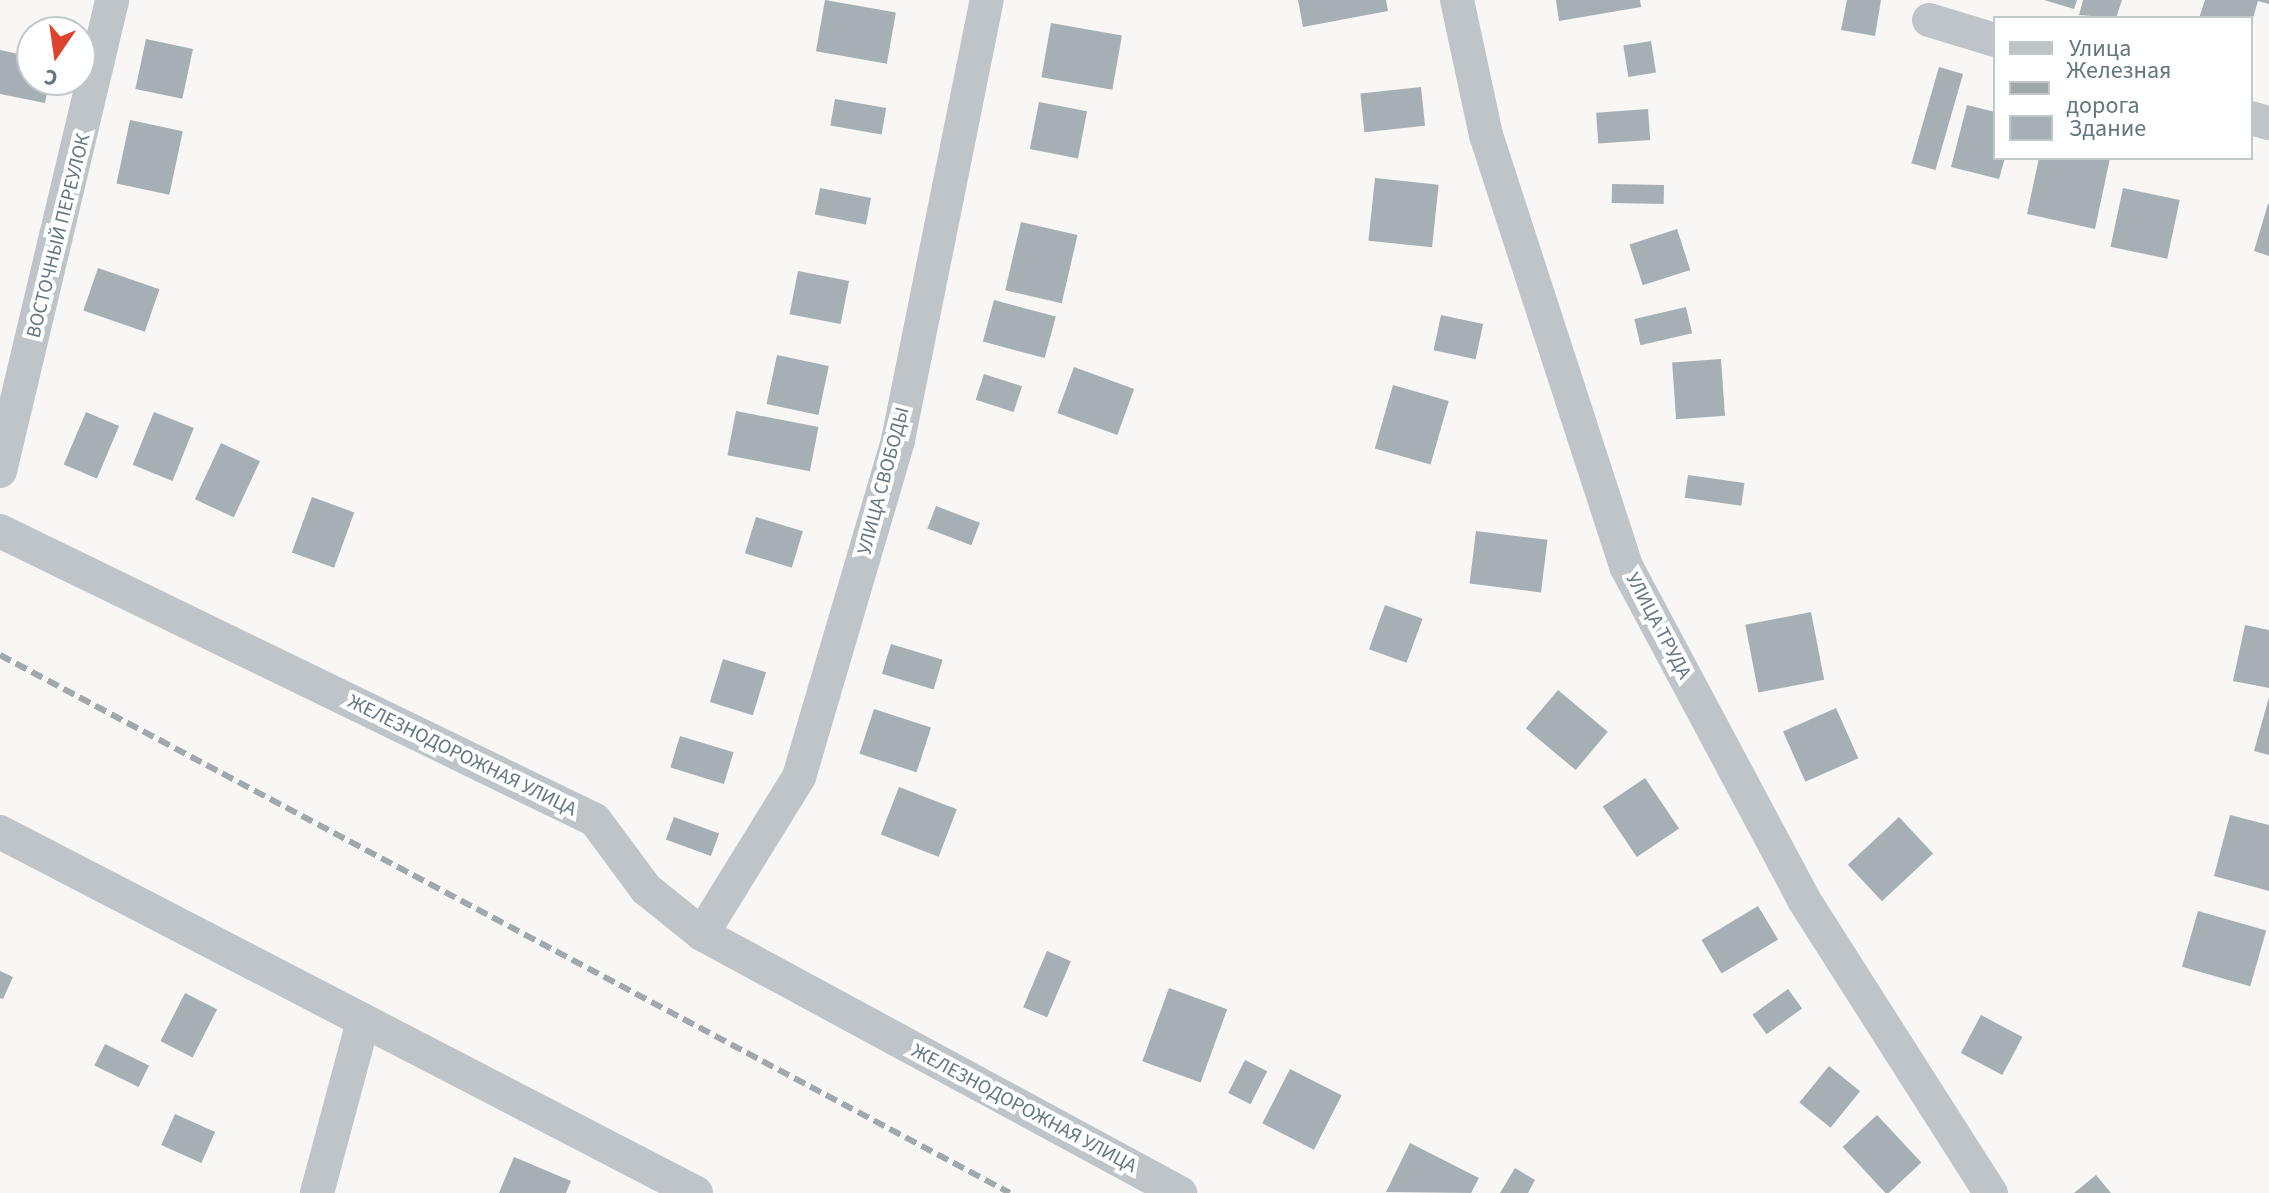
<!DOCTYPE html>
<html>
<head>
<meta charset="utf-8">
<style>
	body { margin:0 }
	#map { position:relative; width:2269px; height:1193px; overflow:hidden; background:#f8f7f5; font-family:"Source Sans 3",sans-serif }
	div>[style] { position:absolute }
	.building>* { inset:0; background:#a6b0b4; transform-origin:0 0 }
	.street>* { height:34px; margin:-17px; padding:0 17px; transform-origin:17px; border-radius:17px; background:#bec4c7 }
	.rail>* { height:6px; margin-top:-3px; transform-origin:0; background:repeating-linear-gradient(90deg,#a0a8ac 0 12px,transparent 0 18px) }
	span { translate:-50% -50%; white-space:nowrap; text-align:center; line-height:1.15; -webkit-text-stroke:8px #fff; paint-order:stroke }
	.street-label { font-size:20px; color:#64767f }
	.legend { position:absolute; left:1993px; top:16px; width:260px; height:144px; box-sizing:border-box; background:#fff; border:2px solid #c1c8cc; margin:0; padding:10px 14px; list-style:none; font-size:24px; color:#64767f }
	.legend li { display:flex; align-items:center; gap:16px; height:40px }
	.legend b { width:40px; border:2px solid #c1c8cc }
	.north { position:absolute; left:16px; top:16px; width:80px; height:80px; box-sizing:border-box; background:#fff; border:2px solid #c1c8cc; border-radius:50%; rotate:193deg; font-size:22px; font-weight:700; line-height:32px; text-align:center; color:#64767f }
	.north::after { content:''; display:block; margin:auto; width:28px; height:36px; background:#dd4430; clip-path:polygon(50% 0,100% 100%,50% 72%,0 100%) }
</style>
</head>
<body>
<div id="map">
	<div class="building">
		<i style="left:825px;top:0;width:72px;height:52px;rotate:10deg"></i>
		<i style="clip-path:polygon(1298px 0,1386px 0,1388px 11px,1303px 27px)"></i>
		<i style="clip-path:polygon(1556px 0,1640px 0,1641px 7px,1559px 21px)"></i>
		<i style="clip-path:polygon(1847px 0,1881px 0,1875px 36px,1841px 30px)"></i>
		<i style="clip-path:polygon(2044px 0,2077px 0,2074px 9px)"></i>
		<i style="clip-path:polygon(2083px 0,2122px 0,2116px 18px,2079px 15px)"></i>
		<i style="clip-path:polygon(2205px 0,2269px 0,2269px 4px,2258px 1px,2253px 18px,2199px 18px)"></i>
		<i style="left:1051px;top:23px;width:72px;height:55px;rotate:10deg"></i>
		<i style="left:146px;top:39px;width:48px;height:51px;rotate:12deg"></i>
		<i style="left:1651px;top:41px;width:32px;height:28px;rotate:81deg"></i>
		<i style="clip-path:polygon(0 50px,32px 57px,32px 80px,50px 80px,45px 103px,0 94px)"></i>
		<i style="left:1939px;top:67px;width:25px;height:100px;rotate:16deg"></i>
		<i style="left:1421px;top:87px;width:39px;height:61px;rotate:84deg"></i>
		<i style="left:835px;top:99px;width:52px;height:27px;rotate:10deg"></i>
		<i style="left:1039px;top:102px;width:49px;height:48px;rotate:11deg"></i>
		<i style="clip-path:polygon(1967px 105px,1995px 112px,1995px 158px,2005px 158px,1999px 179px,1951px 167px)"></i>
		<i style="left:1648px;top:109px;width:31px;height:52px;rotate:86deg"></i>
		<i style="left:130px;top:120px;width:54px;height:65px;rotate:12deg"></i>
		<i style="clip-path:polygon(2039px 158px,2110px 158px,2095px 229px,2027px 214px)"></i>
		<i style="left:1375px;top:178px;width:64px;height:63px;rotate:6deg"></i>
		<i style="left:1612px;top:184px;width:52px;height:19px;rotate:1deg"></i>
		<i style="left:820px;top:188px;width:52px;height:27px;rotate:11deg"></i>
		<i style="left:2123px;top:188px;width:58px;height:60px;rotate:12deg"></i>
		<i style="clip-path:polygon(2268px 204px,2269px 204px,2269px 256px,2254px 251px)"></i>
		<i style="left:1021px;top:222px;width:58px;height:70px;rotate:13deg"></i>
		<i style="left:1677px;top:229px;width:43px;height:50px;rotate:72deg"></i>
		<i style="left:98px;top:268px;width:65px;height:45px;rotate:19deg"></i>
		<i style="left:798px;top:271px;width:52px;height:44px;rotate:11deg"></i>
		<i style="left:994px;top:300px;width:64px;height:43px;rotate:15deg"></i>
		<i style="left:1686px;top:307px;width:27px;height:53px;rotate:77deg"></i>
		<i style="left:1441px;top:315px;width:43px;height:36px;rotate:12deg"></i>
		<i style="left:777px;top:355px;width:53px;height:50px;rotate:12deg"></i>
		<i style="left:1721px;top:359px;width:57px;height:49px;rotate:86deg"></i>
		<i style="left:1074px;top:367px;width:64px;height:49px;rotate:20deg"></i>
		<i style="left:984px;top:374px;width:40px;height:27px;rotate:18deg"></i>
		<i style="left:1393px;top:385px;width:58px;height:66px;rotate:16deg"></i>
		<i style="left:736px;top:411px;width:84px;height:45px;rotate:11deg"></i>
		<i style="left:86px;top:412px;width:36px;height:57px;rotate:23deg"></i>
		<i style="left:154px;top:412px;width:43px;height:57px;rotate:22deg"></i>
		<i style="left:221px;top:443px;width:43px;height:62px;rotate:25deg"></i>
		<i style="left:1688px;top:475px;width:57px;height:23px;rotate:8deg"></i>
		<i style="left:312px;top:497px;width:45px;height:59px;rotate:20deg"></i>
		<i style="left:936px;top:506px;width:47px;height:24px;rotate:21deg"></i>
		<i style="left:756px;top:517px;width:49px;height:38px;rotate:17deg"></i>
		<i style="left:1476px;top:531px;width:72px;height:53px;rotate:7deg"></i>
		<i style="left:1385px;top:605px;width:40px;height:47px;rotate:20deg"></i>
		<i style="left:1811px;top:612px;width:69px;height:67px;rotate:79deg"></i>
		<i style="clip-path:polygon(2245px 625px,2269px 630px,2269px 688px,2233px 681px)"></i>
		<i style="left:891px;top:644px;width:54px;height:31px;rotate:17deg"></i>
		<i style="left:723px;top:659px;width:45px;height:45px;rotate:17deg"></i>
		<i style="left:1558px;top:690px;width:65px;height:50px;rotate:40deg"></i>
		<i style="clip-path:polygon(2269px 697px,2269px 755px,2254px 751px)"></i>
		<i style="left:1836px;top:708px;width:55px;height:58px;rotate:66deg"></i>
		<i style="left:874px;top:709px;width:60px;height:47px;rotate:18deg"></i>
		<i style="left:680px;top:736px;width:56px;height:33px;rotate:17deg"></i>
		<i style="left:1645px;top:778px;width:61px;height:51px;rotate:56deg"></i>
		<i style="left:899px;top:787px;width:62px;height:51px;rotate:21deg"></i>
		<i style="clip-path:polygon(2230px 815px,2269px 825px,2269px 891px,2214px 876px)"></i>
		<i style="left:674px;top:817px;width:48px;height:24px;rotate:20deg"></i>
		<i style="left:1899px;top:817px;width:50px;height:70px;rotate:47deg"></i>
		<i style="left:1758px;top:906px;width:39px;height:66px;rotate:59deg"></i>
		<i style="left:2198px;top:911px;width:71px;height:58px;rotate:16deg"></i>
		<i style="left:1047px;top:951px;width:26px;height:61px;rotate:23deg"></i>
		<i style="clip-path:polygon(0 971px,13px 977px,3px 999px,0 998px)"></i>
		<i style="left:1169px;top:988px;width:62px;height:78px;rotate:20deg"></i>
		<i style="left:1788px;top:989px;width:24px;height:44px;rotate:54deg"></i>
		<i style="left:185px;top:993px;width:36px;height:54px;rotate:27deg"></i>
		<i style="left:1981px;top:1015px;width:47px;height:43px;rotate:28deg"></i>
		<i style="left:105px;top:1044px;width:49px;height:24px;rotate:26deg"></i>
		<i style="left:1245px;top:1060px;width:25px;height:37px;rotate:27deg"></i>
		<i style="left:1829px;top:1066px;width:40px;height:47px;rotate:39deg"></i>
		<i style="left:1290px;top:1069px;width:58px;height:61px;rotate:27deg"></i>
		<i style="left:175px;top:1114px;width:44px;height:34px;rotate:24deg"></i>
		<i style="left:1877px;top:1115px;width:65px;height:47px;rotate:47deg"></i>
		<i style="clip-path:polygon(1410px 1143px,1479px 1178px,1471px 1193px,1386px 1192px)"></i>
		<i style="clip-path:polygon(514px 1157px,571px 1181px,566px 1193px,499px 1193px)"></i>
		<i style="clip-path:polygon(1515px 1168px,1535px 1180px,1528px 1193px,1500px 1193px)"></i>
		<i style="clip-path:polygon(2096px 1175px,2111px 1193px,2074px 1193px)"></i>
	</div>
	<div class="street">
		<i style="left:1457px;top:0;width:138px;rotate:77.9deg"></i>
		<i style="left:1486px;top:135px;width:455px;rotate:72deg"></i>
		<i style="left:1627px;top:568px;width:376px;rotate:61.9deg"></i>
		<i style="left:1804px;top:900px;width:348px;rotate:57.5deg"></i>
		<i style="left:1929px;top:20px;width:69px;rotate:16.9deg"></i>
		<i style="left:2251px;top:118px;width:19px;rotate:16deg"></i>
		<i style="left:0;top:471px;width:484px;rotate:-76.6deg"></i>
		<i style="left:0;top:531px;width:661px;rotate:25.91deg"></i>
		<i style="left:595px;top:820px;width:86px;rotate:53.5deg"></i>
		<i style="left:646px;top:889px;width:72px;rotate:38.8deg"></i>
		<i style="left:702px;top:934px;width:544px;rotate:28.45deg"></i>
		<i style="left:0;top:832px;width:784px;rotate:27.41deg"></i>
		<i style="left:702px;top:934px;width:185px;rotate:-58.3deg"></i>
		<i style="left:799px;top:777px;width:351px;rotate:-73.6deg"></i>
		<i style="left:898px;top:440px;width:449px;rotate:-78.6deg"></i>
		<i style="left:317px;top:1193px;width:178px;rotate:-75deg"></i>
	</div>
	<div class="rail">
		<i style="left:0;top:655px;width:1144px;rotate:28.04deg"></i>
	</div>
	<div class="street-label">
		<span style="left:59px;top:236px;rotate:-76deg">ВОСТОЧНЫЙ ПЕРЕУЛОК</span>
		<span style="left:884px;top:481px;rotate:-75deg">УЛИЦА СВОБОДЫ</span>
		<span style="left:1658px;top:626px;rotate:62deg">УЛИЦА ТРУДА</span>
		<span style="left:462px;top:756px;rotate:26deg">ЖЕЛЕЗНОДОРОЖНАЯ УЛИЦА</span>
		<span style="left:1024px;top:1109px;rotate:28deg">ЖЕЛЕЗНОДОРОЖНАЯ УЛИЦА</span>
	</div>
	<ul class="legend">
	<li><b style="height:10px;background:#bec4c7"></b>Улица</li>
	<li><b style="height:10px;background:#a0a8ac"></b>Железная дорога</li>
	<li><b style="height:22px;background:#a6b0b4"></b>Здание</li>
	</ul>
	<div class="north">С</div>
</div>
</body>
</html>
